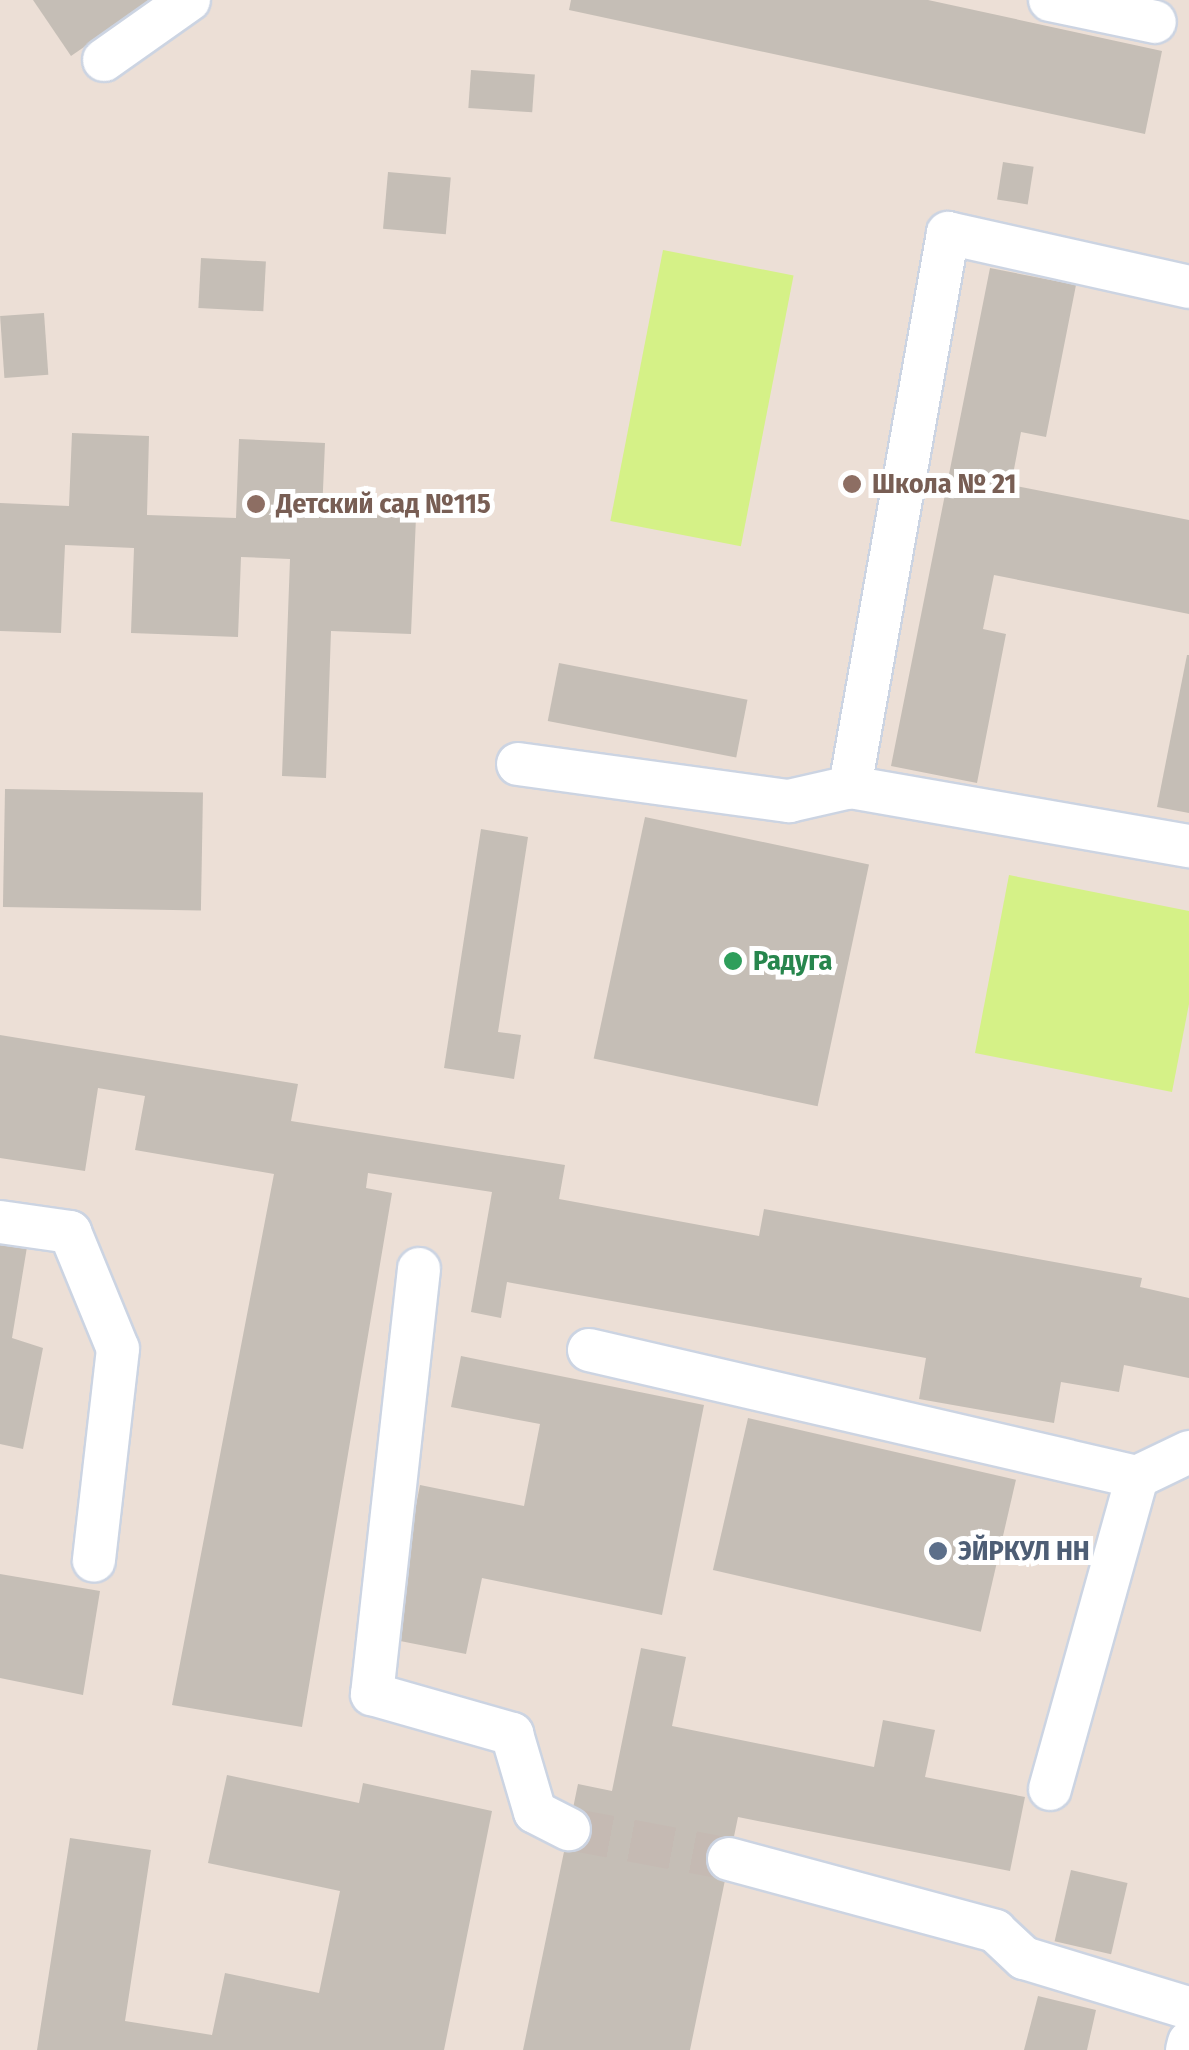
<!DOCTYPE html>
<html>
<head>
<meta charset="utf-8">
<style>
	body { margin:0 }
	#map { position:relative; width:1189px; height:2050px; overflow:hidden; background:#ecdfd6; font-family:"Fira Sans Condensed",sans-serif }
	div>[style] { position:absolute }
	.pitch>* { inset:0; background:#d5f187; transform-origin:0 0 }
	.building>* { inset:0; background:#c5beb6; transform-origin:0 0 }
	.minor-tunnel>* { height:42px; margin-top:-21px; transform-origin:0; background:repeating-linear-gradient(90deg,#c5bab3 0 42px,transparent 0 63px) }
	.roads { filter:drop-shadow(2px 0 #ccd4e2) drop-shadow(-2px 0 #ccd4e2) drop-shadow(0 2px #ccd4e2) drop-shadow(0 -2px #ccd4e2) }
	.minor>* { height:42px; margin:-21px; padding:0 21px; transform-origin:21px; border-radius:21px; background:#fff }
	.dots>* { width:28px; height:28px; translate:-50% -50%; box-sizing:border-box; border:5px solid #fff; border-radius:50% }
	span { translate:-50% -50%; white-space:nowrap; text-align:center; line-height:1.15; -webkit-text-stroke:10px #fff; paint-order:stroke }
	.education-label { font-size:28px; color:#785e54; font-weight:700 }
	.left { translate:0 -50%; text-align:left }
	.leisure-label { font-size:28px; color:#27864d; font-weight:700 }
	.service-label { font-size:28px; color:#4e5e75; font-weight:700 }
</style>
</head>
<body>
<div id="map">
	<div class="pitch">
		<i style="left:663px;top:250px;width:133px;height:276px;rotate:11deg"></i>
		<i style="clip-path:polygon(1009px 875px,1189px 911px,1189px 1004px,1172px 1092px,975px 1053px)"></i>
	</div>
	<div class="building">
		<i style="clip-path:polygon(33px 0,152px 0,71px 56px)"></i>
		<i style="clip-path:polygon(571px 0,928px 0,1162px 51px,1145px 134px,569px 10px)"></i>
		<i style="left:471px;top:70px;width:64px;height:38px;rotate:4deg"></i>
		<i style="left:1003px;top:162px;width:31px;height:38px;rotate:9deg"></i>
		<i style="left:388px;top:172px;width:63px;height:57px;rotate:5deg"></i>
		<i style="left:201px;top:258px;width:65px;height:50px;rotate:3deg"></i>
		<i style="clip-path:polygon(990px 268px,1076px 285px,1046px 437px,1021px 432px,1011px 485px,1189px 520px,1189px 614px,994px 575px,983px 629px,1006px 634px,977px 783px,891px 766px)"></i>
		<i style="left:44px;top:313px;width:62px;height:44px;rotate:86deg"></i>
		<i style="clip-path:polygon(72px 433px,149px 436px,147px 515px,236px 518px,239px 439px,325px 443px,322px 513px,416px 517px,411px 634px,331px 631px,326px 778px,282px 776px,290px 559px,241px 557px,238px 637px,131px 633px,134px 548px,65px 545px,61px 633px,0 631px,0 503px,69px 506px)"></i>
		<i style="clip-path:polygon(1187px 655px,1189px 655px,1189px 813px,1157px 807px)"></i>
		<i style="left:559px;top:663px;width:192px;height:59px;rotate:11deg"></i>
		<i style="left:5px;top:789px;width:198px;height:118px;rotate:1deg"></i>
		<i style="left:645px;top:817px;width:229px;height:247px;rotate:12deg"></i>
		<i style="clip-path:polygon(481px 829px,528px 837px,498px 1032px,521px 1035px,514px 1079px,444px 1068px)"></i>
		<i style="clip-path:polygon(0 1035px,298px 1084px,291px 1121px,565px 1165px,559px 1199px,759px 1236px,764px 1209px,1142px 1278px,1140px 1287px,1189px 1298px,1189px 1378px,1124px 1365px,1119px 1392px,1061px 1382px,1054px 1423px,919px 1399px,926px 1358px,507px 1282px,501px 1318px,471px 1312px,492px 1192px,368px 1173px,366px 1188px,392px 1193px,302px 1727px,172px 1705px,274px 1174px,135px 1150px,145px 1096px,98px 1088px,85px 1171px,0 1158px)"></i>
		<i style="clip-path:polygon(0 1242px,27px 1247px,12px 1338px,43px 1348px,23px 1449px,0 1444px)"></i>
		<i style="clip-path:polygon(461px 1356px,704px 1405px,662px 1615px,482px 1578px,466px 1654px,390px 1639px,420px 1485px,524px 1506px,540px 1424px,451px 1407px)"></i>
		<i style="left:748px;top:1418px;width:275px;height:156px;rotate:13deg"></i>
		<i style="clip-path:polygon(0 1574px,100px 1591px,83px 1695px,0 1678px)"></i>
		<i style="clip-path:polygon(641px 1648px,686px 1657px,672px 1726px,874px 1767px,883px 1720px,935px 1730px,925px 1777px,1025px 1797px,1010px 1871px,738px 1817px,690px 2050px,523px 2050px,578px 1784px,612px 1791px)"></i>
		<i style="clip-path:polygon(227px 1775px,359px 1803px,363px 1783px,492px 1811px,444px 2050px,37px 2050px,70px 1838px,151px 1850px,125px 2021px,212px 2035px,225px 1973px,319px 1993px,340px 1891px,208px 1863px)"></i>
		<i style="left:1071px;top:1870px;width:58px;height:73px;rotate:13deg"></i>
		<i style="clip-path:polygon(1038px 1996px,1096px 2010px,1087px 2050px,1024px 2050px)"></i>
	</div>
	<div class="minor-tunnel">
		<i style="left:569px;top:1829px;width:163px;rotate:10.6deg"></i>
	</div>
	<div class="roads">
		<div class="minor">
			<i style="left:1050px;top:0;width:107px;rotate:11.8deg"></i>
			<i style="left:104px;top:60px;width:104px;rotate:-35.2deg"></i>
			<i style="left:1189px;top:287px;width:247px;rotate:-167.4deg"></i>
			<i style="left:948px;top:233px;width:563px;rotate:100.03deg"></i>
			<i style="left:850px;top:787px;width:344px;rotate:9.9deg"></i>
			<i style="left:518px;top:764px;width:274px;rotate:7.8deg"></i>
			<i style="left:789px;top:801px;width:63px;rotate:-12.9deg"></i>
			<i style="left:0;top:1222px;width:71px;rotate:8.1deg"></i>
			<i style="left:70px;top:1232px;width:126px;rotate:67.7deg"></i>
			<i style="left:118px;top:1349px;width:213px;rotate:96.5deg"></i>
			<i style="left:419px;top:1269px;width:428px;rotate:96.3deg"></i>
			<i style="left:372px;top:1694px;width:146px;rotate:15.9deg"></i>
			<i style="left:512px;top:1734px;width:81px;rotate:73.6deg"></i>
			<i style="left:535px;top:1812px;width:38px;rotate:27deg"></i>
			<i style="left:589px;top:1350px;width:563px;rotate:13.05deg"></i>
			<i style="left:1137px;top:1477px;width:58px;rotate:-25.7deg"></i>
			<i style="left:1050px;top:1789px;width:324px;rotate:-74.4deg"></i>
			<i style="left:729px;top:1859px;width:276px;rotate:15.1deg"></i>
			<i style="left:995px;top:1931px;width:40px;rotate:43deg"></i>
			<i style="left:1024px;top:1958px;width:172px;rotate:16.9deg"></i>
			<i style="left:1187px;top:2050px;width:8px;rotate:-76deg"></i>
		</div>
	</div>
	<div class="dots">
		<i style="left:852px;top:484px;background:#8d6e63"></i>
		<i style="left:256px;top:504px;background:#8d6e63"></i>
		<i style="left:733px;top:961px;background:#2e9e5b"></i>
		<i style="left:938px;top:1551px;background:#5c6f8a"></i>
	</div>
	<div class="education-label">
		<span class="left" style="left:872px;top:484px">Школа № 21</span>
		<span class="left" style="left:276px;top:504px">Детский сад №115</span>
	</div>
	<div class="leisure-label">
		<span class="left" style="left:753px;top:961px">Радуга</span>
	</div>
	<div class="service-label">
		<span class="left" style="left:958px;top:1551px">ЭЙРКУЛ НН</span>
	</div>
</div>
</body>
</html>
